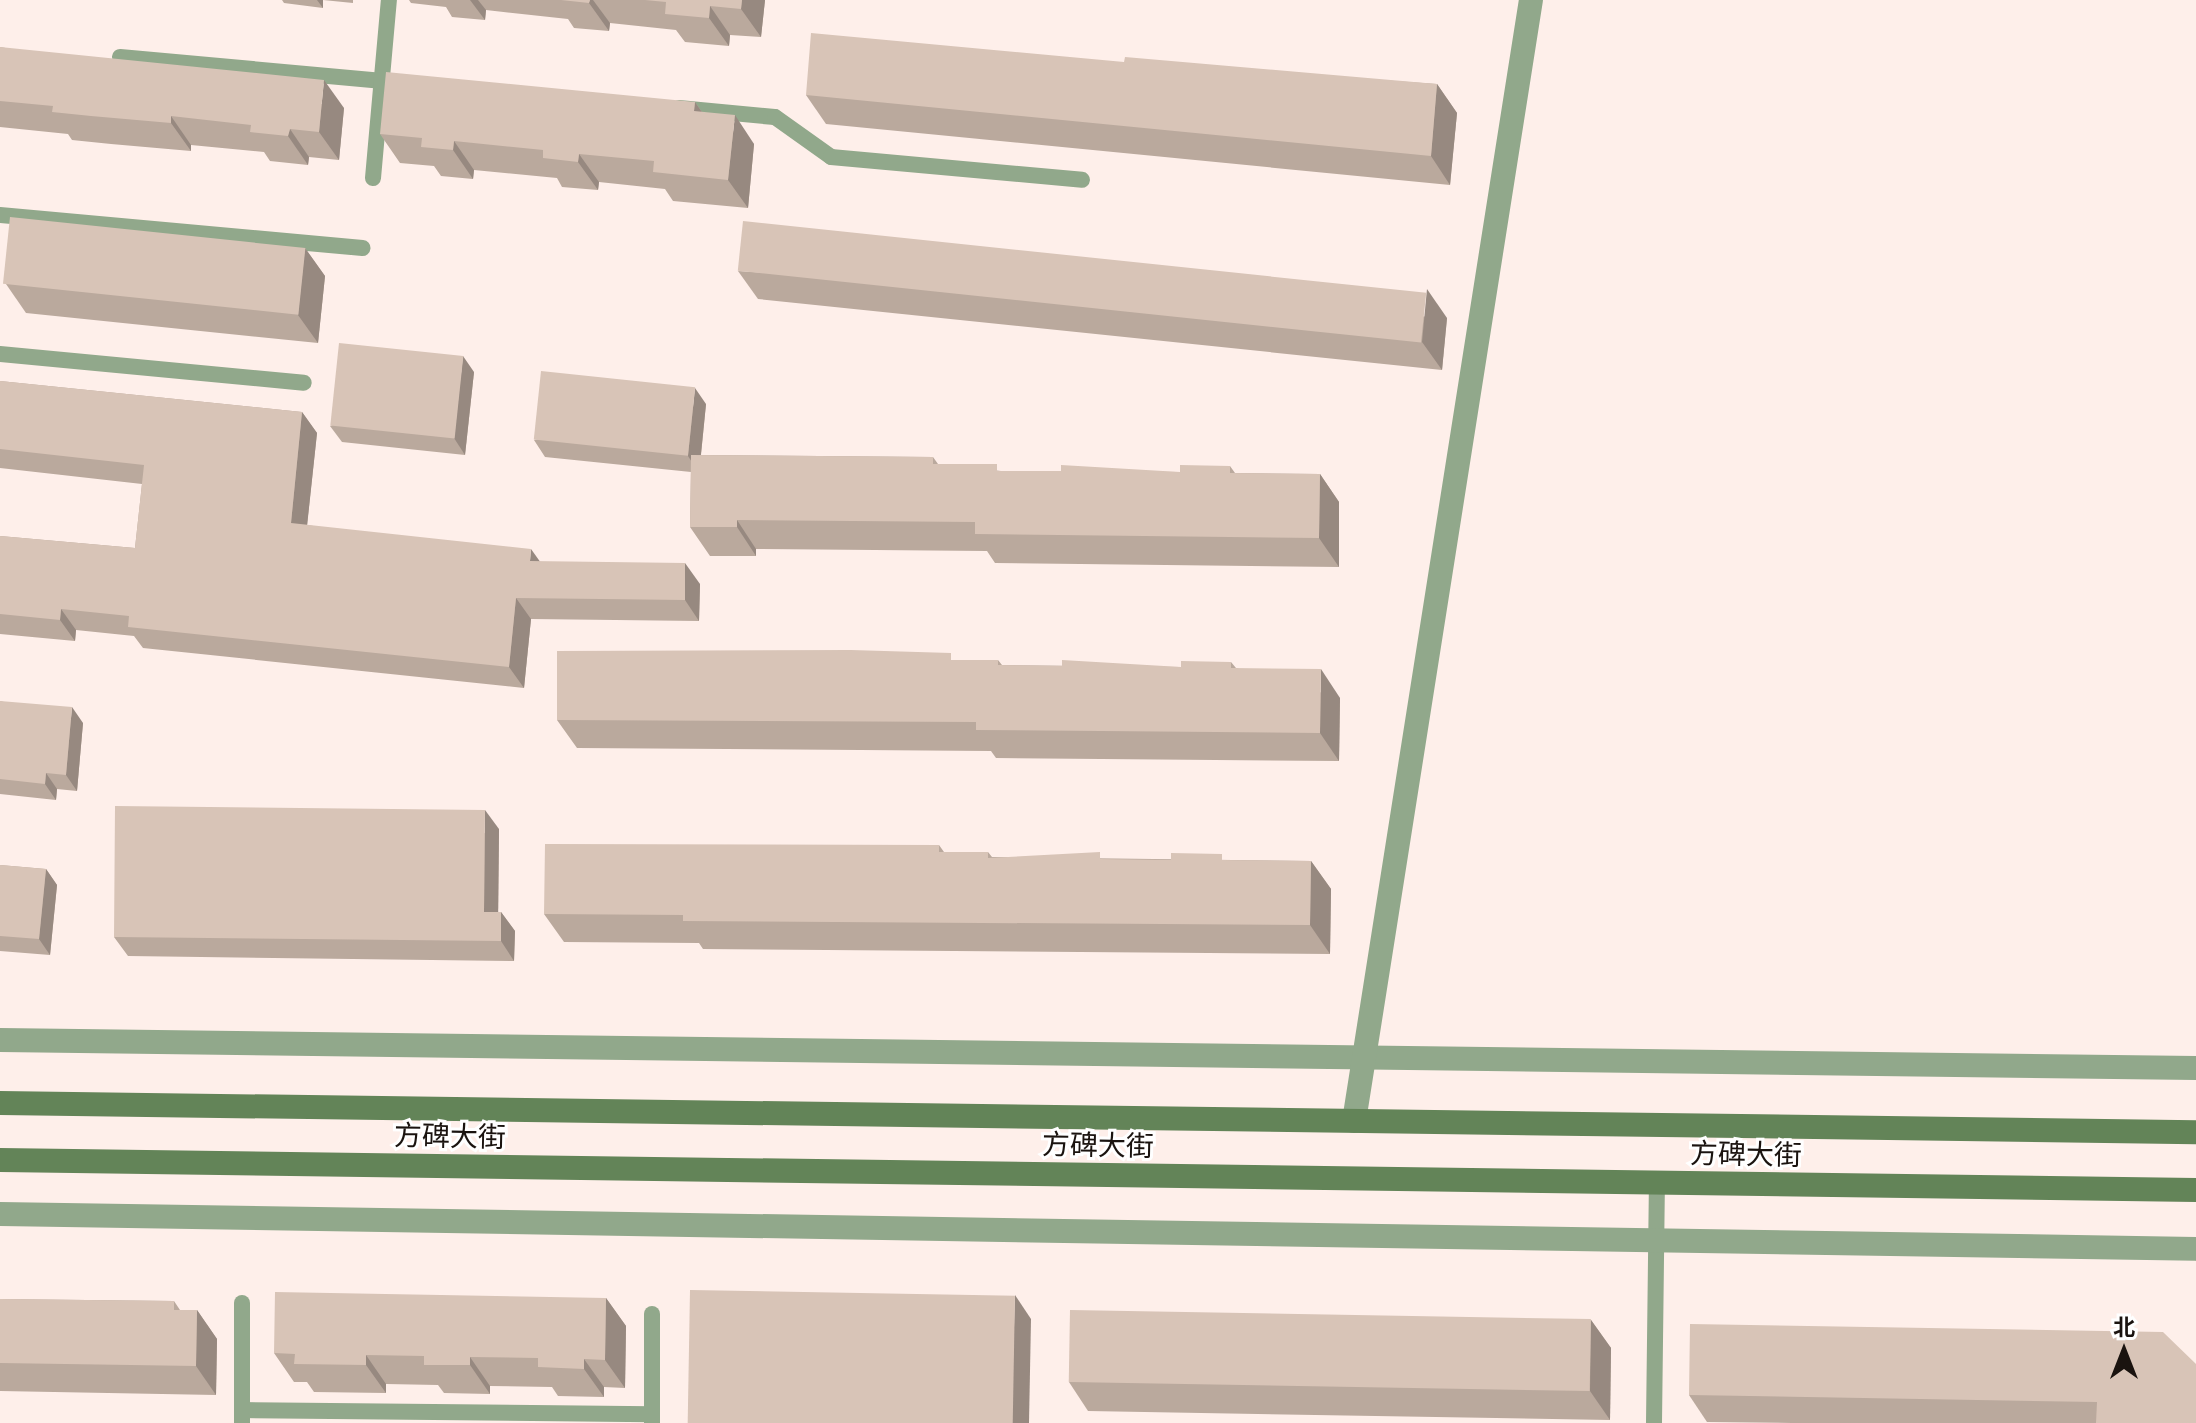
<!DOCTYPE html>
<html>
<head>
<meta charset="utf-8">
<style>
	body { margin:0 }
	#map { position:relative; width:2196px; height:1423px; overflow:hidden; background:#feefea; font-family:"PT Sans Narrow","Noto Sans SC",sans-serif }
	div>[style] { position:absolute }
	.lane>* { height:16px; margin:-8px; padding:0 8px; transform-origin:8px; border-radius:8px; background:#91a88b }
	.street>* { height:24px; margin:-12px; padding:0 12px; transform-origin:12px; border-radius:12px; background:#91a88b }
	.secondary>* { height:24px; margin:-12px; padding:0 12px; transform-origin:12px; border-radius:12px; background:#638458 }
	.wall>* { inset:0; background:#baa99d }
	.shaded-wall>* { inset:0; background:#978980 }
	.building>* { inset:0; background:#d8c4b7; transform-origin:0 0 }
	span { translate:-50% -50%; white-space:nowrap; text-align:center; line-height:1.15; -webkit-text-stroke:6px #fff; paint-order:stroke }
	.street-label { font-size:28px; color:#1a130f }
	.north { position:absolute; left:2084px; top:1311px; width:80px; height:80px; -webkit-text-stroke:6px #fff; paint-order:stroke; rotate:0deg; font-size:22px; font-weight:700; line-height:32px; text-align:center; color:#1a130f }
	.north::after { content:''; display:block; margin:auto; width:28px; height:36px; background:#1a130f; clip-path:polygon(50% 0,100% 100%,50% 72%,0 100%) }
</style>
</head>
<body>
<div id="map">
	<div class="lane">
		<i style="left:120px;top:57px;width:286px;rotate:5.2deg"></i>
		<i style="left:679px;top:108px;width:96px;rotate:5.4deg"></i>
		<i style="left:775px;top:117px;width:69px;rotate:35.5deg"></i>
		<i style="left:831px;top:157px;width:252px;rotate:5.2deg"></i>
		<i style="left:373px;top:178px;width:179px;rotate:-84.9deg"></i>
		<i style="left:0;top:215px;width:364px;rotate:5.2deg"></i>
		<i style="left:0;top:354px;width:305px;rotate:5.4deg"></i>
		<i style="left:242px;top:1410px;width:410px;rotate:0.6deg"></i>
		<i style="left:242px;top:1423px;width:120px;rotate:-90deg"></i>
		<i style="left:652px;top:1423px;width:109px;rotate:-90deg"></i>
		<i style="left:1654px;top:1423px;width:241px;rotate:-89.3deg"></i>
	</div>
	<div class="street">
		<i style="left:0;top:1040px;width:2196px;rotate:0.73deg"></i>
		<i style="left:1354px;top:1121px;width:1135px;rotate:-81.03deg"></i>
		<i style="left:0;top:1214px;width:2196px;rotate:0.91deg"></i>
	</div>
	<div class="secondary">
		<i style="left:0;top:1103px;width:2196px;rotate:0.76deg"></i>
		<i style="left:0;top:1160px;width:2196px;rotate:0.78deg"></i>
	</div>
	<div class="wall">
		<i style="clip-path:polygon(282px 0,353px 0,353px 3px,323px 0,323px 8px,284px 3px)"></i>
		<i style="clip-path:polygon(409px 0,765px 0,761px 37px,730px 35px,729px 46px,685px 42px,676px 30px,610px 23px,609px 31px,574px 28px,568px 19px,486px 10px,485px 20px,452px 17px,446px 7px,411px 3px)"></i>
		<i style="clip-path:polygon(0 47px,344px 108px,339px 160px,309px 157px,308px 165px,270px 161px,264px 152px,191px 145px,191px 151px,111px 144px,72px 140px,68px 134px,0 127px)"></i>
		<i style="clip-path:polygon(1124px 62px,1437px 84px,1457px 113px,1450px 185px,826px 124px,806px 95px)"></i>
		<i style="clip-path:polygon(695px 102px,702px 112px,754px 144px,748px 208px,673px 201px,665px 189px,599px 182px,598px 190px,562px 187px,557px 178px,474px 170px,473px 179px,441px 176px,434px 166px,400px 163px,380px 134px)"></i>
		<i style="clip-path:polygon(305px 248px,325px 276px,318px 343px,26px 313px,6px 284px)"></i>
		<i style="clip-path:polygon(738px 271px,1447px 318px,1442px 370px,758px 299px)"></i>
		<i style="clip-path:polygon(474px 372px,465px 455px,342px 442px,330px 426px)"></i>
		<i style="clip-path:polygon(0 381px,302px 412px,317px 433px,307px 525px,540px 562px,700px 584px,699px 621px,531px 619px,524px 688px,143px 648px,134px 636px,76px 630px,75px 641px,0 634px,0 536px,135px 548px,142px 484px,0 468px)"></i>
		<i style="clip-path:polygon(706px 404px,701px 455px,933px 457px,938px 464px,1001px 471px,1180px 472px,1230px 466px,1235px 473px,1320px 474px,1339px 502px,1339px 567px,995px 563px,987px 551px,756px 549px,756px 556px,710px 556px,690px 527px,691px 472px,545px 457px,534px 440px)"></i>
		<i style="clip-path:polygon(956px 660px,998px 660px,1002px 665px,1181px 667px,1231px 662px,1236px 668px,1340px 698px,1339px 761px,996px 758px,991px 751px,577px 748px,557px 720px)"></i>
		<i style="clip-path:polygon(0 701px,83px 723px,77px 791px,57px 789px,56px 800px,0 794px)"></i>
		<i style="clip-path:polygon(499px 829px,498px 912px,501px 912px,515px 931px,514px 961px,128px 956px,114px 937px)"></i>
		<i style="clip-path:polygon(939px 845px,944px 852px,988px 852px,992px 857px,1311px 861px,1331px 889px,1330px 954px,703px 949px,699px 943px,564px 942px,544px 914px)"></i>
		<i style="clip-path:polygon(0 865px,46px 869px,57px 885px,50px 955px,0 951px)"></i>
		<i style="clip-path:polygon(606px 1298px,626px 1326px,625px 1388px,604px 1387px,604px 1397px,558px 1396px,552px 1387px,490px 1386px,490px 1394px,444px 1393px,438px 1385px,386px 1384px,386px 1393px,314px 1392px,307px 1382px,294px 1382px,274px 1353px)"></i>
		<i style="clip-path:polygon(0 1299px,174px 1301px,180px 1310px,197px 1310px,217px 1339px,216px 1395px,0 1391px)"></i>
		<i style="clip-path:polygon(1591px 1320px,1611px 1348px,1610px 1420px,1088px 1411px,1069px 1382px)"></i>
		<i style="clip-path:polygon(2196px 1364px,2196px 1423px,1792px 1423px,1707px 1422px,1689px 1395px)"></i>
	</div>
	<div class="shaded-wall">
		<i style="clip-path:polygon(317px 0,323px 0,323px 8px)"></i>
		<i style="clip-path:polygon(470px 0,478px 0,486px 10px,485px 20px)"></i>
		<i style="clip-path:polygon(590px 0,593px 0,610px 23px,609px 31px,589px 3px)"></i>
		<i style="clip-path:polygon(742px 0,765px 0,761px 37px,741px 9px)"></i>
		<i style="clip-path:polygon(710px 6px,730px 35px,729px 46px,709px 18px)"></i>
		<i style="clip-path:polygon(324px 80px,344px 108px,339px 160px,319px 132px)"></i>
		<i style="clip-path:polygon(1437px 84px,1457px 113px,1450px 185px,1431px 156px)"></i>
		<i style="clip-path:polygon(695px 102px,715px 131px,694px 111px)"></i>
		<i style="clip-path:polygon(735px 115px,754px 144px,748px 208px,728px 180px)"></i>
		<i style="clip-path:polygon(171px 116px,191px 145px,191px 151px,171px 123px)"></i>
		<i style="clip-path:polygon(290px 129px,309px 157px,308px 165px,288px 136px)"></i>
		<i style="clip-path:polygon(454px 141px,474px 170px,473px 179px,453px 150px)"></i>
		<i style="clip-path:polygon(579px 154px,599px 182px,598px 190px,578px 162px)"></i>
		<i style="clip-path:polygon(305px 248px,325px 276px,318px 343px,298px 315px)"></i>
		<i style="clip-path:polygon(1427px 289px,1447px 318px,1442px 370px,1422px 342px)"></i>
		<i style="clip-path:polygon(463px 356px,474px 372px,465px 455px,454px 438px)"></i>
		<i style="clip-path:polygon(695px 388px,706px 404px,699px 473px,688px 456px)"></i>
		<i style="clip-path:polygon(302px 412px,317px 433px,305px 545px,291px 523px)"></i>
		<i style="clip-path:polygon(1320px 474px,1339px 502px,1339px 567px,1319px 538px)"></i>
		<i style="clip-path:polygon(737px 520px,756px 549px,756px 556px,737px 527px)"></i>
		<i style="clip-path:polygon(531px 549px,546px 570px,530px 561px)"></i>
		<i style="clip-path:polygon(685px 563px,700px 584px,699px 621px,685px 600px)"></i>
		<i style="clip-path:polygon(516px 598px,531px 619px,524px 688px,509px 667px)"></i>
		<i style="clip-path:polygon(61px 609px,76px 630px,75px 641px,60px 620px)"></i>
		<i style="clip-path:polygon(1321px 669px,1340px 698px,1339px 761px,1320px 733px)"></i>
		<i style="clip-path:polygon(72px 707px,83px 723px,77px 791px,66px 775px)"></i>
		<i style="clip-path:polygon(46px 773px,57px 789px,56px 800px,45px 784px)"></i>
		<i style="clip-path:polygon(485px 810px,499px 829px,498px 931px,484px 912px)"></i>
		<i style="clip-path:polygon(1311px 861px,1331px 889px,1330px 954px,1310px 925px)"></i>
		<i style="clip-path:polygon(46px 869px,57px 885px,50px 955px,39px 939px)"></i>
		<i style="clip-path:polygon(501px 912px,515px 931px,514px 961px,501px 941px)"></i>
		<i style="clip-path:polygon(1015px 1295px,1031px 1319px,1029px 1423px,1011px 1423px)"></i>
		<i style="clip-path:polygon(606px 1298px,626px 1326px,625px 1388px,605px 1360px)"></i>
		<i style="clip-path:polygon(197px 1310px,217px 1339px,216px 1395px,196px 1366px)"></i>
		<i style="clip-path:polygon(1591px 1320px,1611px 1348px,1610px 1420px,1590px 1391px)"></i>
		<i style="clip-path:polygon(366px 1355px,386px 1384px,386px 1393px,366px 1365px)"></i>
		<i style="clip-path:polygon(470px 1357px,490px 1386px,490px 1394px,470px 1365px)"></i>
		<i style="clip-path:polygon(584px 1359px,604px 1387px,604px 1397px,584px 1369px)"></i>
	</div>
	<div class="building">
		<i style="clip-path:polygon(561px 0,590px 0,589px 3px)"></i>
		<i style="clip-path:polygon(645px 0,742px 0,741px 9px,710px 6px,709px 18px,665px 14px,666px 2px)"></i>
		<i style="clip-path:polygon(811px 33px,1124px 62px,1125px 57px,1437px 84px,1431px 156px,806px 95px)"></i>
		<i style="clip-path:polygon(0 47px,324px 80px,319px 132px,290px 129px,288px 136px,250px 132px,251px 125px,171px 116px,171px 123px,91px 116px,52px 112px,53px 106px,0 101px)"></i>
		<i style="clip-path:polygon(386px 72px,695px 102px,694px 111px,735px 115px,728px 180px,653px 172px,654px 161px,579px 154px,578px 162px,543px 158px,543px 150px,454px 141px,453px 150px,421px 147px,422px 138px,380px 134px)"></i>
		<i style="left:10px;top:217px;width:297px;height:67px;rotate:6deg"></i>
		<i style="left:743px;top:221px;width:687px;height:50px;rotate:6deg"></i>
		<i style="left:339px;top:343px;width:125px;height:83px;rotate:6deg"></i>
		<i style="left:541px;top:371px;width:155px;height:69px;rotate:6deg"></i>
		<i style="clip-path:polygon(0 381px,302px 412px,291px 523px,531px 549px,530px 561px,685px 563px,685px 600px,516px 598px,509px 667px,128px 627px,129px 616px,61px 609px,60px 620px,0 614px,0 536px,135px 548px,144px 465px,0 449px)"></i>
		<i style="clip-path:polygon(691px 455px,933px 457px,933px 464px,997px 464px,997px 471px,1061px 471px,1061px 465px,1180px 472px,1180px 465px,1230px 466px,1230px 473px,1320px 474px,1319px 538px,975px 534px,975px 522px,737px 520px,737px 527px,690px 527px)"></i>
		<i style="clip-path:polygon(851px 650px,951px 653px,951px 660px,998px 660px,998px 665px,1062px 666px,1062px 660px,1181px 667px,1181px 661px,1231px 662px,1231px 668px,1321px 669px,1320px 733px,976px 730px,976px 722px,557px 720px,557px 651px)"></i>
		<i style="clip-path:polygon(0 701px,72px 707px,66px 775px,46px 773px,45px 784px,0 779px)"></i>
		<i style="clip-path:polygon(115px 806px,485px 810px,484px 912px,501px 912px,501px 941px,114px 937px)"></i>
		<i style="clip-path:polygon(545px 844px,939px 845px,939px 852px,988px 852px,988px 858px,1100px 852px,1100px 859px,1171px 860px,1171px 853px,1222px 854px,1222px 860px,1311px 861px,1310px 925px,683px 921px,683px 915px,544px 914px)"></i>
		<i style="clip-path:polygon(0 865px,46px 869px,39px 939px,0 936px)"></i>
		<i style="left:690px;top:1290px;width:325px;height:133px;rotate:1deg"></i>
		<i style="clip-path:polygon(275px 1292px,606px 1298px,605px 1360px,584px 1359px,584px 1369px,538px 1367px,538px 1358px,470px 1357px,470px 1365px,424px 1365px,424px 1356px,366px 1355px,366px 1365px,294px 1364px,295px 1354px,274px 1353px)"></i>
		<i style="clip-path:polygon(0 1299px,174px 1301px,174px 1310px,197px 1310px,196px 1366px,0 1363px)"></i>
		<i style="left:1070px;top:1310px;width:521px;height:72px;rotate:1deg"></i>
		<i style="clip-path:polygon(1690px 1324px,2163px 1332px,2196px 1364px,2196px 1423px,2096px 1423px,2097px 1402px,1689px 1395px)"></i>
	</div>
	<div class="street-label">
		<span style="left:450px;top:1136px;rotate:1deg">方碑大街</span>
		<span style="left:1098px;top:1145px;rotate:1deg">方碑大街</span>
		<span style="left:1746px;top:1154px;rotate:1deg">方碑大街</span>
	</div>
	<div class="north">北</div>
</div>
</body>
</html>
